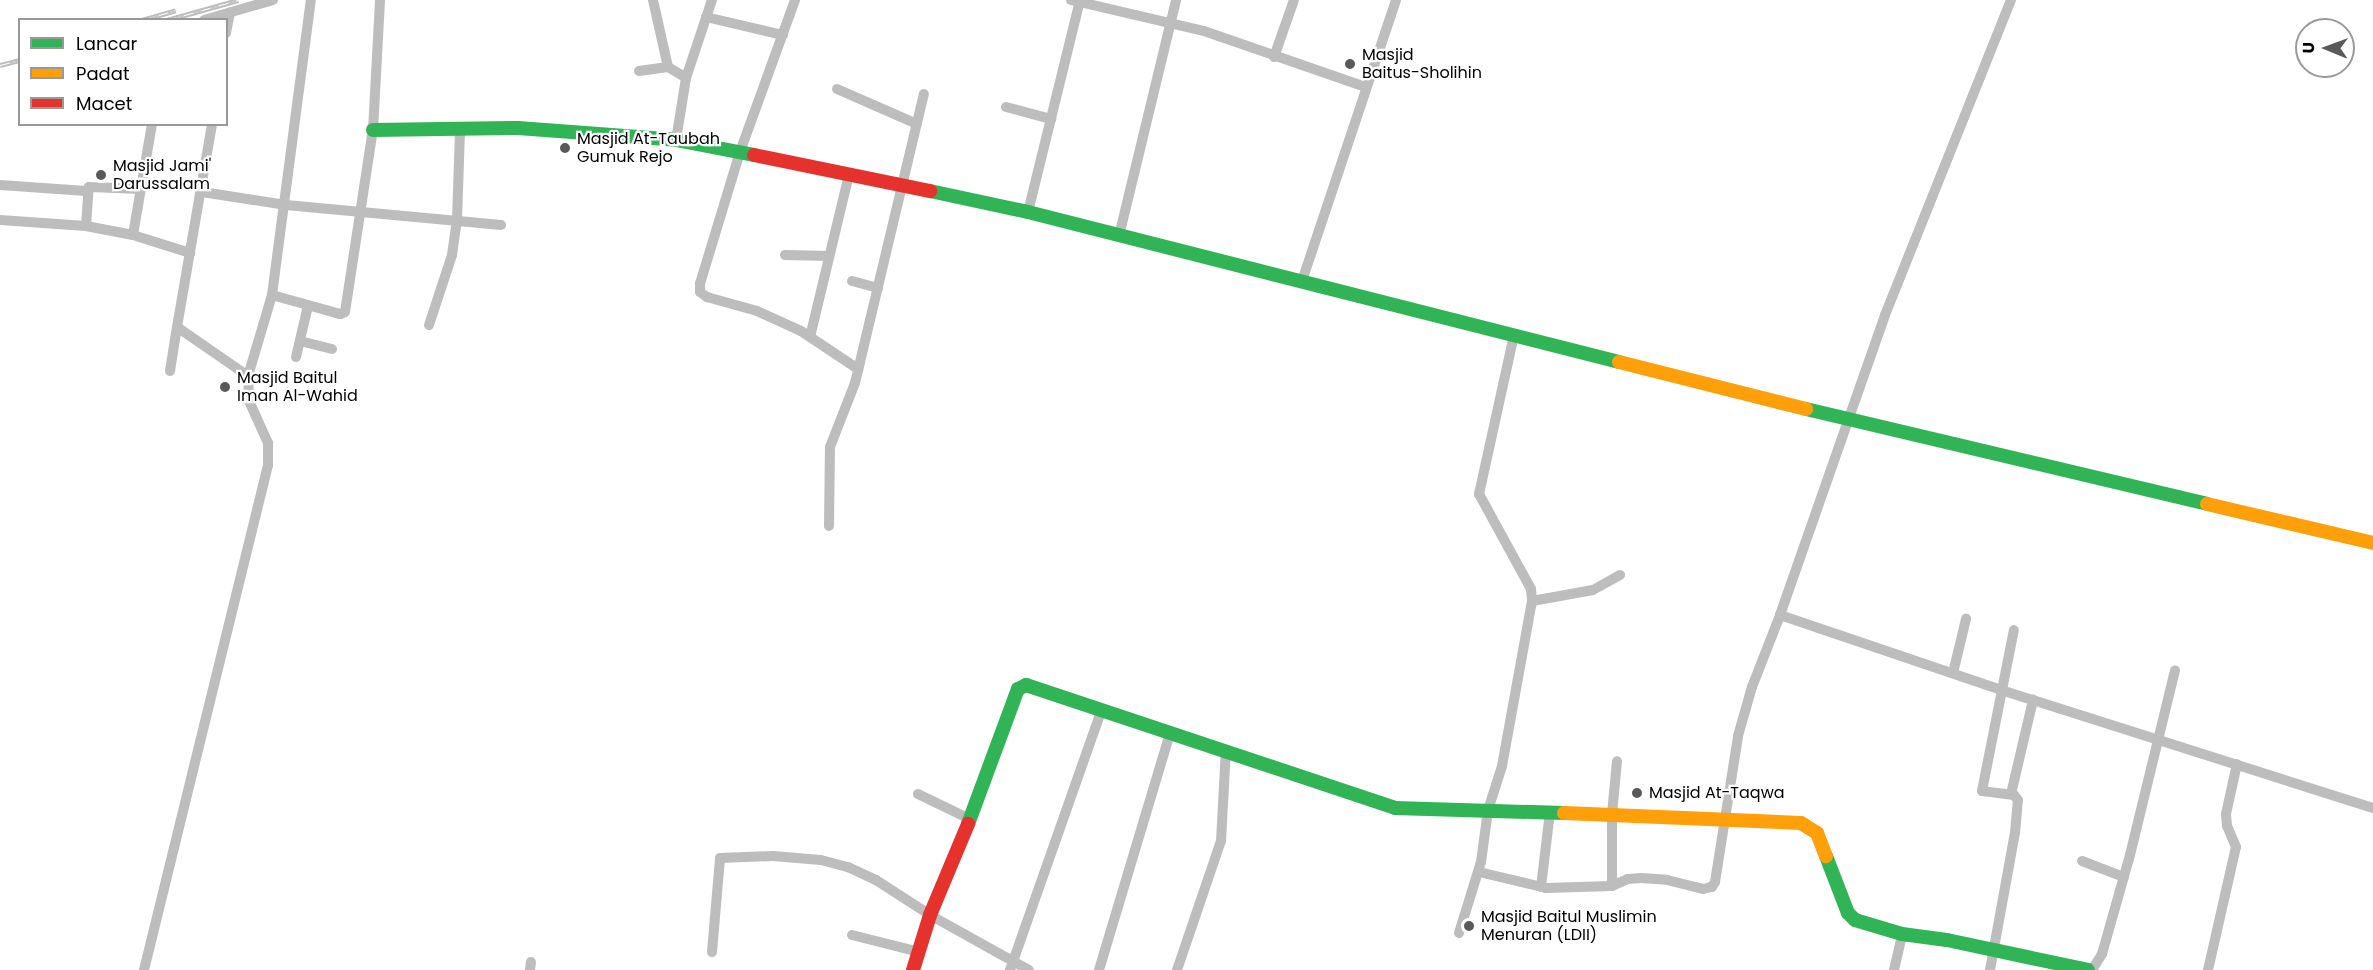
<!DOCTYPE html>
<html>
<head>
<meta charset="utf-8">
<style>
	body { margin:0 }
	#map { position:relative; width:2373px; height:970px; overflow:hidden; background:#fff; font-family:Poppins,sans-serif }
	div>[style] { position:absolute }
	.street>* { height:10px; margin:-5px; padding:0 5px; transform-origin:5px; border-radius:5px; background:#bdbdbd }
	.fast>* { height:14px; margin:-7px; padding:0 7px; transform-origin:7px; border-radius:7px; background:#30b455 }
	.slow>* { height:14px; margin:-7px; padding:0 7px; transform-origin:7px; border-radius:7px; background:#ff9f0a }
	.jam>* { height:14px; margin:-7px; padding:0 7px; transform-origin:7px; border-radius:7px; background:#e5322d }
	.rail>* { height:5px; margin-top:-2.5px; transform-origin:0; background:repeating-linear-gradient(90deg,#fff 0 9px,#bdbdbd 0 18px); box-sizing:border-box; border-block:2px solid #bdbdbd }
	.dots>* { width:16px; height:16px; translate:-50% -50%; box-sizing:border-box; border:3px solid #fff; border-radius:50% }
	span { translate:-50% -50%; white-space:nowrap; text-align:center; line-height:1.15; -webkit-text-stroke:4.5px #fff; paint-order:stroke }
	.poi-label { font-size:16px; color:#000 }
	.left { translate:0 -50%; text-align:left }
	.legend { position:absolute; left:18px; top:18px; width:210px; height:108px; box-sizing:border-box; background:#fff; border:2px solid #999; margin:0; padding:8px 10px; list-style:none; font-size:18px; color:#000 }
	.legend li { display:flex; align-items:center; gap:12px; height:30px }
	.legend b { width:30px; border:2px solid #999 }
	.north { position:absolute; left:2295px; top:18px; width:60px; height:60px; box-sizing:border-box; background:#fff; border:2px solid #999; border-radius:50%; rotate:271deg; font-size:16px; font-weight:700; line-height:24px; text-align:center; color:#000 }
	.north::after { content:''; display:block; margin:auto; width:21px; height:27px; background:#595959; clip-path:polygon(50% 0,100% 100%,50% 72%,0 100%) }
</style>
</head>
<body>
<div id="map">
	<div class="street">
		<i style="left:653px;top:0;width:69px;rotate:77.4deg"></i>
		<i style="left:668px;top:67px;width:21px;rotate:31deg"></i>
		<i style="left:795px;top:0;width:162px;rotate:109.9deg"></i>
		<i style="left:740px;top:152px;width:138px;rotate:106.9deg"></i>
		<i style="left:700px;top:284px;width:8px;rotate:90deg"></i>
		<i style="left:700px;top:292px;width:9px;rotate:36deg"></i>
		<i style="left:707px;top:297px;width:52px;rotate:15.6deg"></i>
		<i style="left:757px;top:311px;width:48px;rotate:24.4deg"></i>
		<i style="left:801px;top:331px;width:69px;rotate:33.7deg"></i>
		<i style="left:1071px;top:0;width:137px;rotate:13.1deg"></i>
		<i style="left:1204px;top:31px;width:171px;rotate:19.1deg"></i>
		<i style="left:706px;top:17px;width:79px;rotate:13.2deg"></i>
		<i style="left:204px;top:20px;width:72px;rotate:-16.2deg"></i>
		<i style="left:226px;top:33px;width:21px;rotate:-79deg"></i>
		<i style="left:1274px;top:57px;width:60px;rotate:-70.7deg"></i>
		<i style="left:639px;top:71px;width:29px;rotate:-8deg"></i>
		<i style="left:837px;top:89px;width:87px;rotate:23.6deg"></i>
		<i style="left:1006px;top:107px;width:47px;rotate:14.9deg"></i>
		<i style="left:676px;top:140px;width:63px;rotate:-80.8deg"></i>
		<i style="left:686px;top:78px;width:82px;rotate:-71.6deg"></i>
		<i style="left:0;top:185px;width:86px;rotate:4deg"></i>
		<i style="left:202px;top:192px;width:85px;rotate:8.8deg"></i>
		<i style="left:286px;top:205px;width:216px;rotate:5.3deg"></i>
		<i style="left:1028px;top:212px;width:218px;rotate:-76.2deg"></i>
		<i style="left:0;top:220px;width:86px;rotate:4deg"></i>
		<i style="left:86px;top:226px;width:48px;rotate:10.8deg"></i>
		<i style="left:133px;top:235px;width:113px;rotate:-80.3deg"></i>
		<i style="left:86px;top:226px;width:39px;rotate:-86deg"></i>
		<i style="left:89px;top:187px;width:52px;rotate:2.2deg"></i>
		<i style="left:133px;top:235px;width:60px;rotate:17.5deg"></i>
		<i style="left:1119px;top:236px;width:243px;rotate:-76.4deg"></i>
		<i style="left:785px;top:255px;width:44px;rotate:1.3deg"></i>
		<i style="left:852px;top:281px;width:27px;rotate:15deg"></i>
		<i style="left:1302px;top:281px;width:296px;rotate:-71.5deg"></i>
		<i style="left:272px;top:295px;width:71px;rotate:15.6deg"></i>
		<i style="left:340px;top:314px;width:5px;rotate:-22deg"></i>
		<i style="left:345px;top:312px;width:184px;rotate:-81.3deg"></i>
		<i style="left:373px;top:130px;width:130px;rotate:-86.9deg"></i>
		<i style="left:429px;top:325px;width:74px;rotate:-71.8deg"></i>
		<i style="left:452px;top:255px;width:34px;rotate:-82deg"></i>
		<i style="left:457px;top:221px;width:92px;rotate:-88.1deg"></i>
		<i style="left:1514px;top:335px;width:163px;rotate:102.4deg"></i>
		<i style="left:1479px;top:494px;width:108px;rotate:61.3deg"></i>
		<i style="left:1531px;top:589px;width:12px;rotate:85deg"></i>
		<i style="left:810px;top:337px;width:168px;rotate:-76.5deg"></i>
		<i style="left:300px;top:341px;width:33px;rotate:14deg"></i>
		<i style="left:296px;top:357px;width:52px;rotate:-76.8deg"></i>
		<i style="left:170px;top:371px;width:45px;rotate:-81deg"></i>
		<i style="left:248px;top:376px;width:84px;rotate:-73.5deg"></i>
		<i style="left:272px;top:295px;width:298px;rotate:-82.5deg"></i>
		<i style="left:829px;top:526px;width:79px;rotate:-89.3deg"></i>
		<i style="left:830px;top:447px;width:69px;rotate:-68.7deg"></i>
		<i style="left:855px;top:383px;width:297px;rotate:-76.6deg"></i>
		<i style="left:1780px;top:615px;width:233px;rotate:18.7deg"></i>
		<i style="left:2001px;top:690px;width:390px;rotate:17.6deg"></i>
		<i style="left:1953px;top:673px;width:56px;rotate:-76.5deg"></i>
		<i style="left:918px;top:794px;width:58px;rotate:25.7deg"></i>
		<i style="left:2011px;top:794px;width:97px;rotate:-76.8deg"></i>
		<i style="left:2082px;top:861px;width:45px;rotate:20.9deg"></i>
		<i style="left:1479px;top:872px;width:69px;rotate:13.4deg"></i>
		<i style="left:1546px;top:888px;width:66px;rotate:-1.7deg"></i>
		<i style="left:1612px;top:886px;width:17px;rotate:-24deg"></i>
		<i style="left:1628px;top:879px;width:13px;rotate:-4deg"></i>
		<i style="left:1641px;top:878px;width:26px;rotate:4deg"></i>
		<i style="left:1667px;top:880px;width:37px;rotate:14deg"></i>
		<i style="left:1703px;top:889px;width:9px;rotate:-13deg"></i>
		<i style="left:1712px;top:887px;width:6px;rotate:-59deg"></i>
		<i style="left:1715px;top:882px;width:148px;rotate:-81deg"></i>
		<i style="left:1738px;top:736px;width:51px;rotate:-74.1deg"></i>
		<i style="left:1752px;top:687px;width:77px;rotate:-68.7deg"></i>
		<i style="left:1780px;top:615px;width:318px;rotate:-70.7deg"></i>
		<i style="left:1885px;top:315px;width:339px;rotate:-68.2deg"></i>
		<i style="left:1612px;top:886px;width:72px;rotate:-90deg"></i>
		<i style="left:1612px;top:814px;width:53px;rotate:-84.6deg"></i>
		<i style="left:1541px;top:887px;width:76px;rotate:-83.2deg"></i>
		<i style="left:1459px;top:933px;width:74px;rotate:-72.8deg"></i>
		<i style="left:1481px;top:862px;width:52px;rotate:-82.3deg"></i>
		<i style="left:1488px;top:810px;width:46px;rotate:-72.3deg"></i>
		<i style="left:1502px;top:766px;width:168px;rotate:-79.7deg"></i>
		<i style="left:1532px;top:601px;width:62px;rotate:-10.2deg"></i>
		<i style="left:1593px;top:590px;width:31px;rotate:-29deg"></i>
		<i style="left:852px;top:935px;width:69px;rotate:14.2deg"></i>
		<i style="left:712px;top:952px;width:94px;rotate:-85.1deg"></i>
		<i style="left:720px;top:858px;width:53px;rotate:-2.2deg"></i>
		<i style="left:773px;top:856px;width:48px;rotate:4.8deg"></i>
		<i style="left:821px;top:860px;width:28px;rotate:15deg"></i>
		<i style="left:848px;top:867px;width:31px;rotate:25deg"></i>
		<i style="left:876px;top:880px;width:64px;rotate:32.9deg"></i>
		<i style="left:930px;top:915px;width:113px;rotate:29.1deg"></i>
		<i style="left:144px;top:970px;width:520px;rotate:-76.2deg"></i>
		<i style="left:268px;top:465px;width:22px;rotate:-90deg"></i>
		<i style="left:268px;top:443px;width:46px;rotate:-114.3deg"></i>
		<i style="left:249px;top:401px;width:25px;rotate:-92deg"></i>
		<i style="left:248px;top:376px;width:86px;rotate:-145.4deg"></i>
		<i style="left:177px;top:327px;width:206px;rotate:-80.2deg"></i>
		<i style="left:530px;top:970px;width:8px;rotate:-83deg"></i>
		<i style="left:1010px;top:970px;width:274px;rotate:-70.6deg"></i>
		<i style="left:1099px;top:970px;width:246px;rotate:-73.3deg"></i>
		<i style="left:1177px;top:970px;width:136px;rotate:-71.2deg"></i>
		<i style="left:1221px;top:841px;width:91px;rotate:-86.9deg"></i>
		<i style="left:1894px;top:970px;width:37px;rotate:-77deg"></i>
		<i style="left:1990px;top:970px;width:139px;rotate:-79.7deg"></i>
		<i style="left:2015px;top:833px;width:33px;rotate:-85deg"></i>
		<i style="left:2018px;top:800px;width:6px;rotate:-129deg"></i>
		<i style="left:2014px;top:795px;width:32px;rotate:-173deg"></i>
		<i style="left:1982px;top:791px;width:164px;rotate:-78.8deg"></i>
		<i style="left:2092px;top:970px;width:19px;rotate:-58deg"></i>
		<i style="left:2102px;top:954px;width:103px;rotate:-74.2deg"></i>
		<i style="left:2130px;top:855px;width:190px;rotate:-76.3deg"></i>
		<i style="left:2208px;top:970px;width:126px;rotate:-77.2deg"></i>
		<i style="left:2236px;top:847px;width:23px;rotate:-113deg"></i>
		<i style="left:2227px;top:826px;width:12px;rotate:-95deg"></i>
		<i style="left:2226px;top:814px;width:51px;rotate:-77.6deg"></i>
	</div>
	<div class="fast">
		<i style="left:373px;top:130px;width:145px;rotate:-0.8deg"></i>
		<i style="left:518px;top:128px;width:158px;rotate:4.3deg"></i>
		<i style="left:676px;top:140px;width:79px;rotate:10.9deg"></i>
		<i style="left:930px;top:191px;width:100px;rotate:12.1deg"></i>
		<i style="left:1028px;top:212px;width:610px;rotate:14.24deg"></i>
		<i style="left:1806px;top:409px;width:412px;rotate:13.3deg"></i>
		<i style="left:968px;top:824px;width:144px;rotate:-69.7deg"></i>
		<i style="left:1018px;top:689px;width:9px;rotate:-27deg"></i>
		<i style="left:1026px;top:685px;width:389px;rotate:18.4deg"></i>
		<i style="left:1395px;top:808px;width:169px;rotate:1.7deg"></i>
		<i style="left:1826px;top:856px;width:61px;rotate:68.9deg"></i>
		<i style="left:1848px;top:913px;width:10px;rotate:45deg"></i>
		<i style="left:1855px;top:920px;width:49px;rotate:16.6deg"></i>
		<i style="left:1902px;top:934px;width:45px;rotate:7.6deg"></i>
		<i style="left:1947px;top:940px;width:144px;rotate:12deg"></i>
	</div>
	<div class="slow">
		<i style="left:1619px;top:362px;width:193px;rotate:14.1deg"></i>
		<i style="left:2207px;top:504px;width:171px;rotate:13.2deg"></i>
		<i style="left:1564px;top:813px;width:237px;rotate:2.4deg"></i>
		<i style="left:1801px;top:823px;width:19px;rotate:32deg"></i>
		<i style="left:1817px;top:833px;width:25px;rotate:69deg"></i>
	</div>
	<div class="jam">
		<i style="left:754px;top:155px;width:180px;rotate:11.6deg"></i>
		<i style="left:913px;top:970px;width:58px;rotate:-72.8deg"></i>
		<i style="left:930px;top:915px;width:99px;rotate:-67.3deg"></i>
	</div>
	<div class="rail">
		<i style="left:142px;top:20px;width:35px;rotate:-16deg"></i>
		<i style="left:167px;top:20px;width:74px;rotate:-15.7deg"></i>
		<i style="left:0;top:65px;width:21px;rotate:-14deg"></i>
	</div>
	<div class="dots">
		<i style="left:1350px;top:64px;background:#595959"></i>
		<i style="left:565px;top:148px;background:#595959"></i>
		<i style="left:101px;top:175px;background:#595959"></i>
		<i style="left:225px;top:387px;background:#595959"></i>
		<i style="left:1637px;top:793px;background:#595959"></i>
		<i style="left:1469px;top:926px;background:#595959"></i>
	</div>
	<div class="poi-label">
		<span class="left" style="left:1362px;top:64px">Masjid<br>Baitus-Sholihin</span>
		<span class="left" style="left:577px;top:148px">Masjid At-Taubah<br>Gumuk Rejo</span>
		<span class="left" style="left:113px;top:175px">Masjid Jami'<br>Darussalam</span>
		<span class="left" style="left:237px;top:387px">Masjid Baitul<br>Iman Al-Wahid</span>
		<span class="left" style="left:1649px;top:793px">Masjid At-Taqwa</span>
		<span class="left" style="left:1481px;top:926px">Masjid Baitul Muslimin<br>Menuran (LDII)</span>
	</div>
	<ul class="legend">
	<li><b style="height:8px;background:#30b455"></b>Lancar</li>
	<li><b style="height:8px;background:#ff9f0a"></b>Padat</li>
	<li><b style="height:8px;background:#e5322d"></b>Macet</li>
	</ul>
	<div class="north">U</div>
</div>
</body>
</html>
